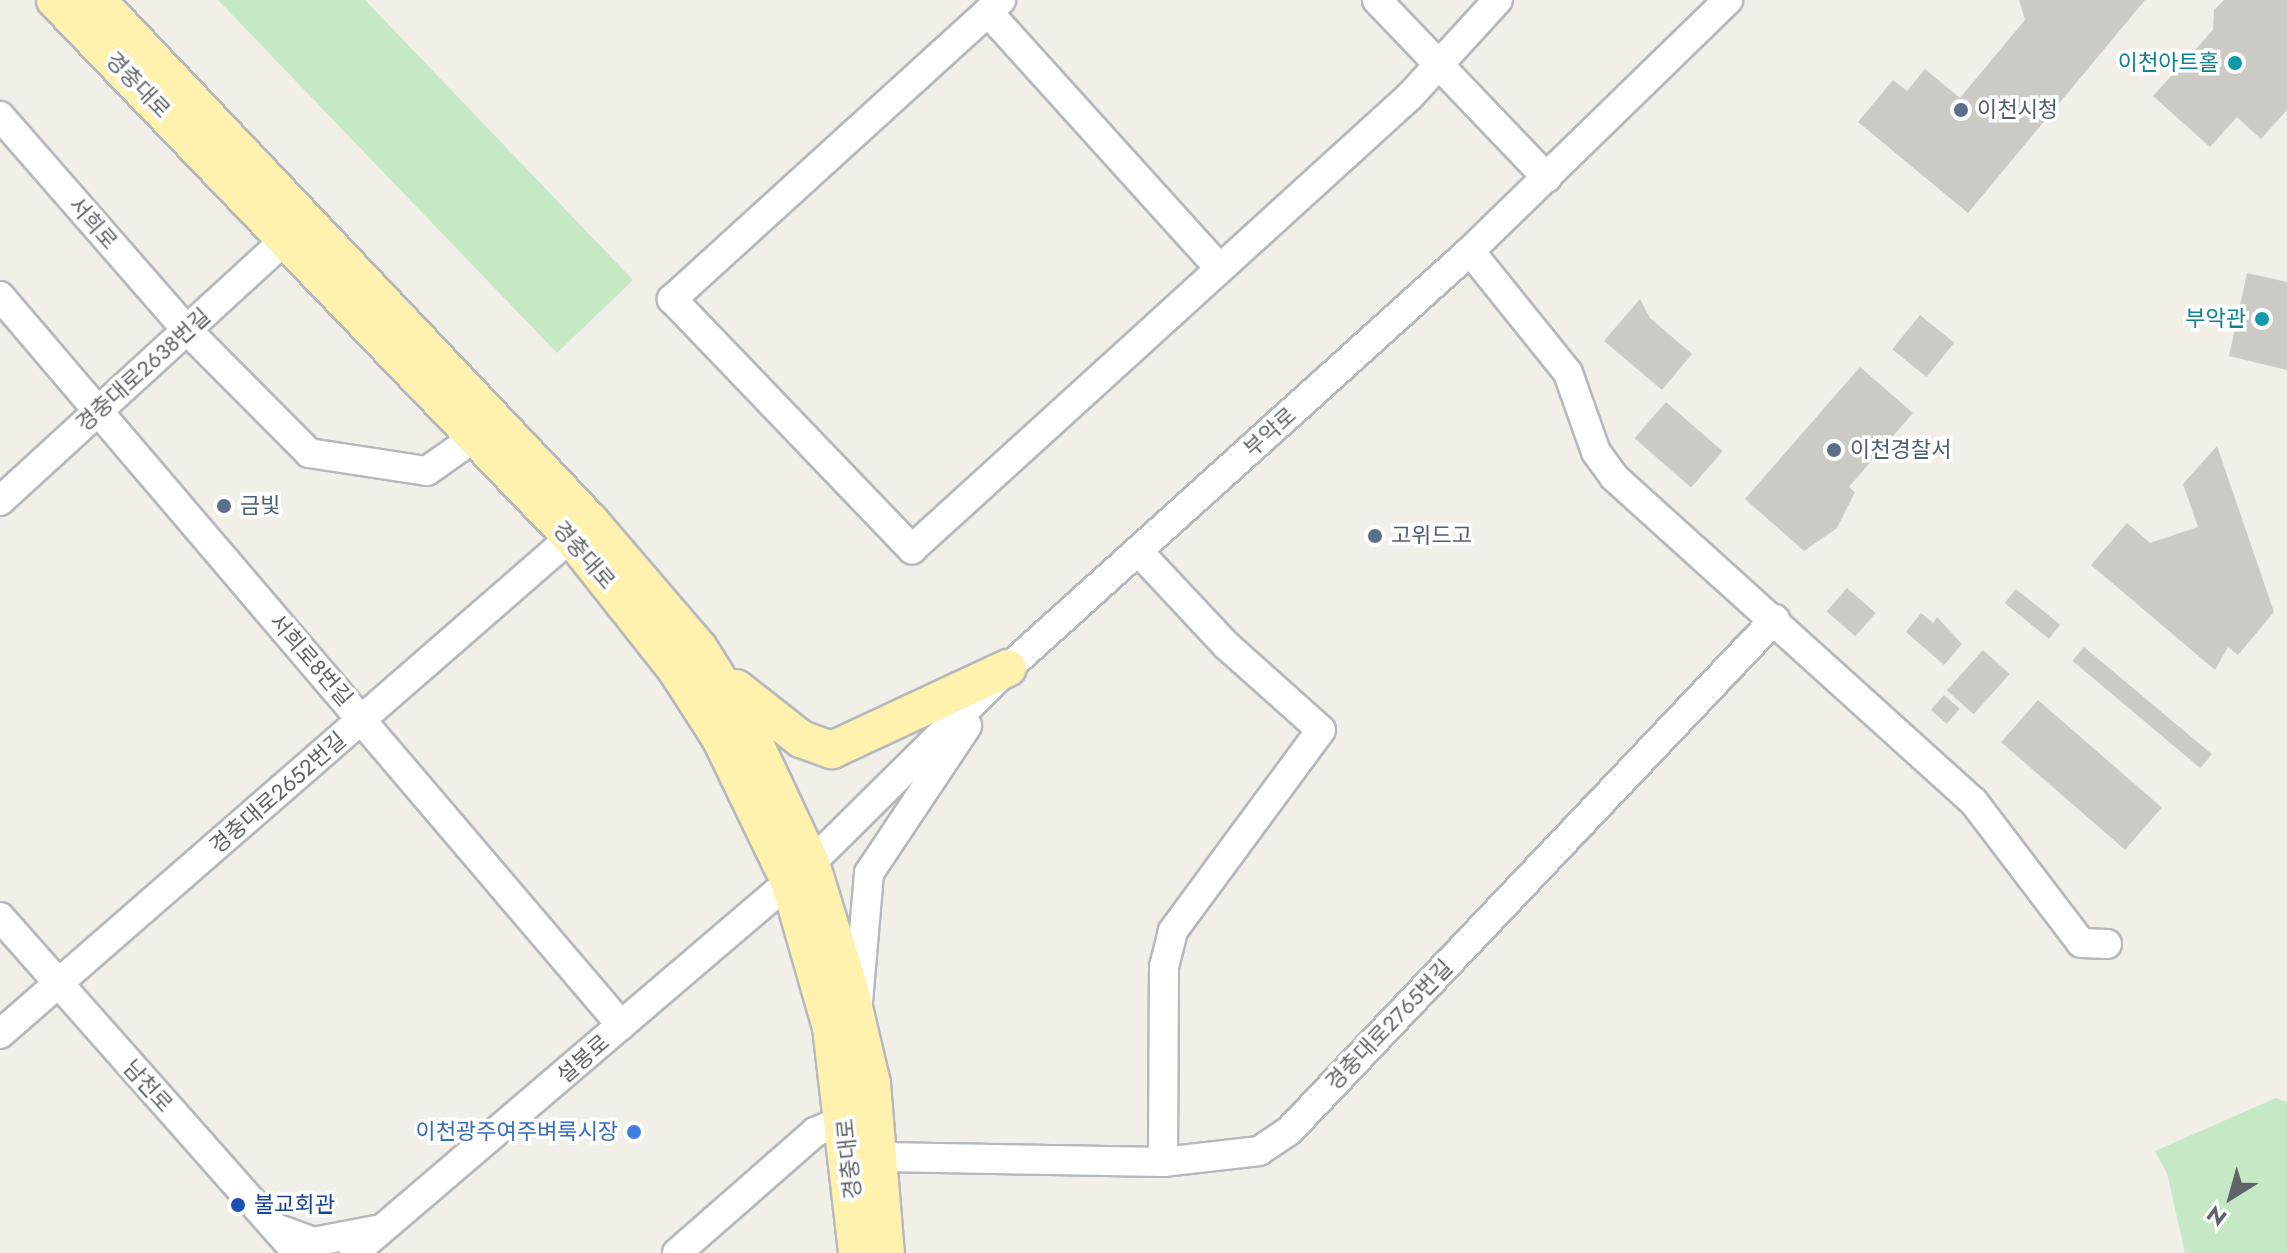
<!DOCTYPE html>
<html>
<head>
<meta charset="utf-8">
<style>
	body { margin:0 }
	#map { position:relative; width:2287px; height:1253px; overflow:hidden; background:#f1efe8; font-family:Jost,"Noto Sans KR",sans-serif }
	div>[style] { position:absolute }
	.green>* { inset:0; background:#c5e8c5 }
	.building>* { inset:0; background:#cccac5; transform-origin:0 0 }
	.roads { filter:drop-shadow(2px 0 #b5b8bc) drop-shadow(-2px 0 #b5b8bc) drop-shadow(0 2px #b5b8bc) drop-shadow(0 -2px #b5b8bc) }
	.minor>* { height:28px; margin:-14px; padding:0 14px; transform-origin:14px; border-radius:14px; background:#fff }
	.major>* { height:36px; margin:-18px; padding:0 18px; transform-origin:18px; border-radius:18px; background:#fff2af }
	.dots>* { width:22px; height:22px; translate:-50% -50%; box-sizing:border-box; border:4px solid #fff; border-radius:50% }
	span { translate:-50% -50%; white-space:nowrap; text-align:center; line-height:1.15; -webkit-text-stroke:7px #fff; paint-order:stroke }
	.culture-label { font-size:22px; color:#0d838f }
	.right { translate:-100% -50%; text-align:right }
	.street-label { font-size:22px; color:#5f6368 }
	.service-label { font-size:22px; color:#4e5e75 }
	.left { translate:0 -50%; text-align:left }
	.shop-label { font-size:22px; color:#366cbe }
	.transit-label { font-size:22px; color:#164399 }
	.north { position:absolute; left:2191px; top:1157px; width:80px; height:80px; -webkit-text-stroke:6px #fff; paint-order:stroke; rotate:217deg; font-size:22px; font-weight:700; line-height:32px; text-align:center; color:#5f6368 }
	.north::after { content:''; display:block; margin:auto; width:28px; height:36px; background:#5f6368; clip-path:polygon(50% 0,100% 100%,50% 72%,0 100%) }
</style>
</head>
<body>
<div id="map">
	<div class="green">
		<i style="clip-path:polygon(218px 0,365px 0,633px 280px,557px 353px)"></i>
		<i style="clip-path:polygon(2276px 1098px,2287px 1102px,2287px 1253px,2185px 1253px,2167px 1173px,2155px 1151px)"></i>
	</div>
	<div class="building">
		<i style="clip-path:polygon(2019px 0,2145px 0,1968px 213px,1858px 122px,1893px 80px,1907px 91px,1925px 69px,1960px 98px,2025px 20px)"></i>
		<i style="clip-path:polygon(2224px 0,2287px 0,2287px 110px,2261px 139px,2237px 117px,2210px 147px,2153px 96px,2213px 30px,2214px 10px)"></i>
		<i style="clip-path:polygon(2247px 273px,2287px 282px,2287px 370px,2229px 356px)"></i>
		<i style="clip-path:polygon(1640px 299px,1650px 318px,1692px 354px,1662px 390px,1604px 341px)"></i>
		<i style="left:1920px;top:315px;width:44px;height:44px;rotate:39deg"></i>
		<i style="clip-path:polygon(1860px 367px,1913px 413px,1849px 487px,1855px 492px,1837px 528px,1804px 551px,1745px 499px)"></i>
		<i style="left:1666px;top:402px;width:75px;height:48px;rotate:41deg"></i>
		<i style="clip-path:polygon(2217px 446px,2274px 612px,2238px 655px,2228px 647px,2215px 670px,2091px 565px,2127px 523px,2150px 543px,2198px 527px,2183px 484px)"></i>
		<i style="left:1847px;top:588px;width:38px;height:31px;rotate:41deg"></i>
		<i style="left:2016px;top:589px;width:57px;height:18px;rotate:39deg"></i>
		<i style="clip-path:polygon(1921px 613px,1933px 623px,1937px 617px,1962px 644px,1944px 665px,1906px 632px)"></i>
		<i style="left:2084px;top:647px;width:167px;height:18px;rotate:40deg"></i>
		<i style="left:1983px;top:650px;width:36px;height:54px;rotate:42deg"></i>
		<i style="left:1944px;top:695px;width:21px;height:20px;rotate:41deg"></i>
		<i style="left:2038px;top:700px;width:164px;height:56px;rotate:41deg"></i>
	</div>
	<div class="roads">
		<div class="minor">
			<i style="left:1001px;top:0;width:445px;rotate:137.7deg"></i>
			<i style="left:672px;top:299px;width:347px;rotate:46.2deg"></i>
			<i style="left:912px;top:549px;width:673px;rotate:-42.29deg"></i>
			<i style="left:1410px;top:96px;width:130px;rotate:-47.5deg"></i>
			<i style="left:1377px;top:0;width:246px;rotate:46.3deg"></i>
			<i style="left:988px;top:12px;width:346px;rotate:47.9deg"></i>
			<i style="left:0;top:116px;width:284px;rotate:48.9deg"></i>
			<i style="left:187px;top:330px;width:173px;rotate:45.2deg"></i>
			<i style="left:309px;top:453px;width:119px;rotate:8.7deg"></i>
			<i style="left:427px;top:471px;width:59px;rotate:-35.3deg"></i>
			<i style="left:1470px;top:251px;width:156px;rotate:51.2deg"></i>
			<i style="left:1568px;top:373px;width:84px;rotate:70.5deg"></i>
			<i style="left:1596px;top:452px;width:31px;rotate:54deg"></i>
			<i style="left:1614px;top:477px;width:484px;rotate:42.1deg"></i>
			<i style="left:1973px;top:801px;width:178px;rotate:52.7deg"></i>
			<i style="left:2081px;top:943px;width:26px;rotate:2deg"></i>
			<i style="left:0;top:296px;width:958px;rotate:49.57deg"></i>
			<i style="left:0;top:501px;width:389px;rotate:-42.5deg"></i>
			<i style="left:1138px;top:551px;width:129px;rotate:46.9deg"></i>
			<i style="left:1226px;top:645px;width:127px;rotate:41.8deg"></i>
			<i style="left:1321px;top:730px;width:250px;rotate:126.4deg"></i>
			<i style="left:1173px;top:931px;width:36px;rotate:104deg"></i>
			<i style="left:1164px;top:966px;width:196px;rotate:90.3deg"></i>
			<i style="left:0;top:917px;width:448px;rotate:48.5deg"></i>
			<i style="left:858px;top:1002px;width:129px;rotate:-85.1deg"></i>
			<i style="left:869px;top:873px;width:177px;rotate:-56.3deg"></i>
			<i style="left:0;top:1034px;width:757px;rotate:-41.04deg"></i>
			<i style="left:882px;top:1157px;width:281px;rotate:1deg"></i>
			<i style="left:1163px;top:1162px;width:97px;rotate:-6.5deg"></i>
			<i style="left:1259px;top:1151px;width:36px;rotate:-34deg"></i>
			<i style="left:1289px;top:1131px;width:706px;rotate:-46.49deg"></i>
			<i style="left:278px;top:1229px;width:37px;rotate:20deg"></i>
			<i style="left:313px;top:1242px;width:64px;rotate:-10.8deg"></i>
			<i style="left:354px;top:1253px;width:601px;rotate:-40.48deg"></i>
			<i style="left:811px;top:863px;width:277px;rotate:-44.7deg"></i>
			<i style="left:1008px;top:668px;width:622px;rotate:-42.07deg"></i>
			<i style="left:1470px;top:251px;width:360px;rotate:-44.2deg"></i>
			<i style="left:677px;top:1253px;width:184px;rotate:-41.2deg"></i>
			<i style="left:815px;top:1132px;width:33px;rotate:-23deg"></i>
		</div>
		<div class="major">
			<i style="left:55px;top:0;width:745px;rotate:46.14deg"></i>
			<i style="left:571px;top:537px;width:167px;rotate:51.6deg"></i>
			<i style="left:675px;top:668px;width:83px;rotate:57.3deg"></i>
			<i style="left:720px;top:738px;width:159px;rotate:64.2deg"></i>
			<i style="left:789px;top:881px;width:152px;rotate:74deg"></i>
			<i style="left:831px;top:1027px;width:227px;rotate:83.4deg"></i>
			<i style="left:97px;top:0;width:717px;rotate:46.58deg"></i>
			<i style="left:590px;top:521px;width:167px;rotate:49.4deg"></i>
			<i style="left:699px;top:648px;width:83px;rotate:57.8deg"></i>
			<i style="left:743px;top:718px;width:160px;rotate:64.9deg"></i>
			<i style="left:811px;top:863px;width:133px;rotate:72.9deg"></i>
			<i style="left:850px;top:990px;width:97px;rotate:76.8deg"></i>
			<i style="left:872px;top:1084px;width:170px;rotate:85.3deg"></i>
			<i style="left:736px;top:688px;width:83px;rotate:38.1deg"></i>
			<i style="left:801px;top:739px;width:33px;rotate:20deg"></i>
			<i style="left:832px;top:750px;width:194px;rotate:-25deg"></i>
		</div>
	</div>
	<div class="dots">
		<i style="left:2235px;top:63px;background:#0f9aa8"></i>
		<i style="left:1961px;top:110px;background:#5c6f8a"></i>
		<i style="left:2262px;top:319px;background:#0f9aa8"></i>
		<i style="left:1834px;top:450px;background:#5c6f8a"></i>
		<i style="left:224px;top:506px;background:#5c6f8a"></i>
		<i style="left:1375px;top:536px;background:#5c6f8a"></i>
		<i style="left:634px;top:1132px;background:#3f7fe0"></i>
		<i style="left:238px;top:1205px;background:#1a4fb4"></i>
	</div>
	<div class="culture-label">
		<span class="right" style="left:2219px;top:63px">이천아트홀</span>
		<span class="right" style="left:2246px;top:319px">부악관</span>
	</div>
	<div class="street-label">
		<span style="left:138px;top:85px;rotate:46deg">경충대로</span>
		<span style="left:93px;top:223px;rotate:49deg">서희로</span>
		<span style="left:143px;top:370px;rotate:-42deg">경충대로2638번길</span>
		<span style="left:1270px;top:432px;rotate:-42deg">부악로</span>
		<span style="left:584px;top:555px;rotate:49deg">경충대로</span>
		<span style="left:311px;top:660px;rotate:49deg">서희로8번길</span>
		<span style="left:278px;top:793px;rotate:-41deg">경충대로2652번길</span>
		<span style="left:1389px;top:1025px;rotate:-46deg">경충대로2765번길</span>
		<span style="left:583px;top:1059px;rotate:-41deg">설봉로</span>
		<span style="left:148px;top:1086px;rotate:48deg">남천로</span>
		<span style="left:849px;top:1159px;rotate:-96deg">경충대로</span>
	</div>
	<div class="service-label">
		<span class="left" style="left:1977px;top:110px">이천시청</span>
		<span class="left" style="left:1850px;top:450px">이천경찰서</span>
		<span class="left" style="left:240px;top:506px">금빛</span>
		<span class="left" style="left:1391px;top:536px">고위드고</span>
	</div>
	<div class="shop-label">
		<span class="right" style="left:618px;top:1132px">이천광주여주벼룩시장</span>
	</div>
	<div class="transit-label">
		<span class="left" style="left:254px;top:1205px">불교회관</span>
	</div>
	<div class="north">N</div>
</div>
</body>
</html>
